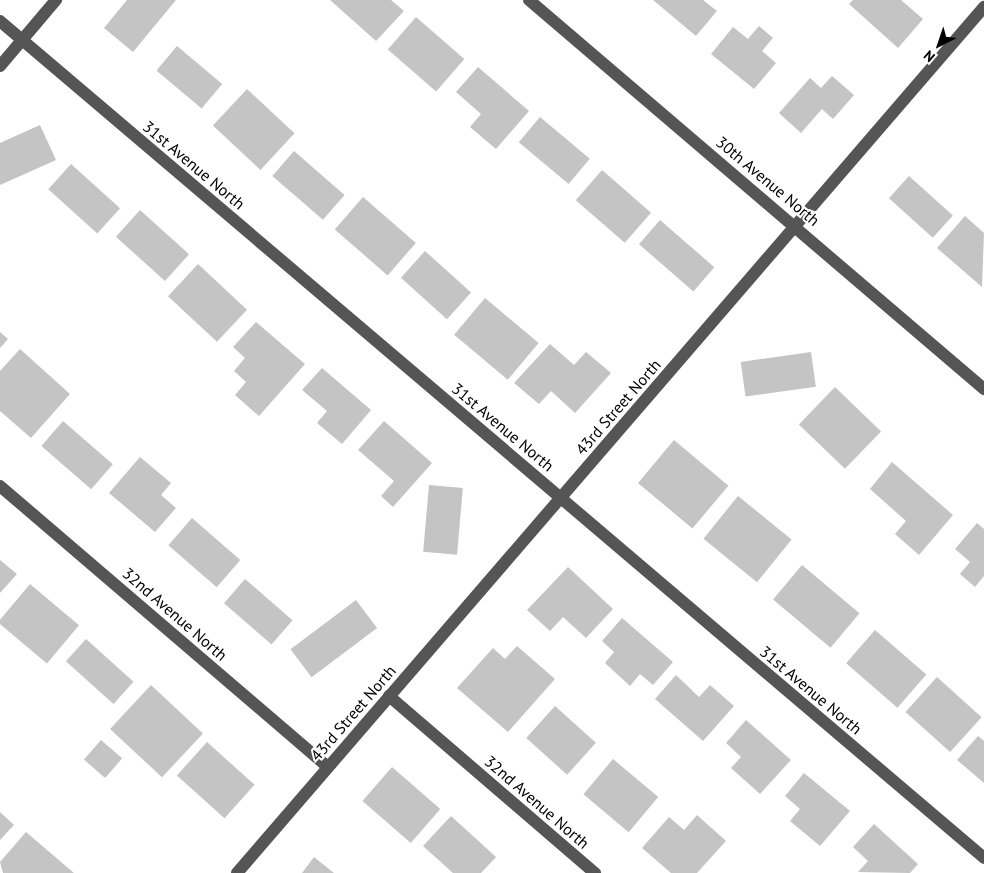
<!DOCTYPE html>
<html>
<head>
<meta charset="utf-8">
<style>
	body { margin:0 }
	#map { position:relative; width:984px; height:873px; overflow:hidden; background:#fff; font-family:"PT Sans",sans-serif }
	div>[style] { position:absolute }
	.building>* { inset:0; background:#c4c4c4; transform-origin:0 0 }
	.minor>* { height:12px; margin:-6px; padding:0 6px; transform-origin:6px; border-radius:6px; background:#555 }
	span { translate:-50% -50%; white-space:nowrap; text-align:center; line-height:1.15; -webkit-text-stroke:4px #fff; paint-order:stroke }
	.street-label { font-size:16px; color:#000 }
	.north { position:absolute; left:914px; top:20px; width:50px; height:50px; -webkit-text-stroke:4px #fff; paint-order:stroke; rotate:221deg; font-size:14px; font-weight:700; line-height:20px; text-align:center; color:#000 }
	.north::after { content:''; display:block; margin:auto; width:18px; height:22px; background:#000; clip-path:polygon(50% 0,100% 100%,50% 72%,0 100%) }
</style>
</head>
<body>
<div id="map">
	<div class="building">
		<i style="clip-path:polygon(127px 0,176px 0,133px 52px,104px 28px)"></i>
		<i style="clip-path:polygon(330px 0,391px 0,404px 11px,376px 41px)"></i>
		<i style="clip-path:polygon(653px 0,703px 0,717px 11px,696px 36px)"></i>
		<i style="clip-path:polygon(853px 0,901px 0,923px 19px,898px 48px,849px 4px)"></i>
		<i style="left:416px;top:17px;width:64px;height:43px;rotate:41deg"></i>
		<i style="clip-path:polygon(759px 26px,773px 38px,762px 51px,776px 63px,754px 89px,711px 54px,733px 27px,748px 39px)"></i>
		<i style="left:177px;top:46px;width:59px;height:32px;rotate:40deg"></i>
		<i style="clip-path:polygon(478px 67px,529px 111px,496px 149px,470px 127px,481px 114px,456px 92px)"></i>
		<i style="clip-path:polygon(832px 76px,854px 95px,833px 119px,822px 109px,801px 133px,779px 113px,810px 78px,821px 88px)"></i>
		<i style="left:247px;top:89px;width:65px;height:50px;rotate:43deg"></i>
		<i style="left:540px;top:117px;width:65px;height:33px;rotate:40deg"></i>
		<i style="clip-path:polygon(40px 125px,56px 160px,0 185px,0 143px)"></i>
		<i style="left:294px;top:151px;width:67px;height:33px;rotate:41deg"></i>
		<i style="left:71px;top:164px;width:66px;height:34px;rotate:42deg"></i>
		<i style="left:602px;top:170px;width:65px;height:40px;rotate:41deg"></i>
		<i style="left:909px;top:176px;width:59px;height:30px;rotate:42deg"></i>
		<i style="left:363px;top:197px;width:70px;height:43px;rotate:41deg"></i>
		<i style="left:140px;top:210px;width:66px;height:36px;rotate:42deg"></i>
		<i style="clip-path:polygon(965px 216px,984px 233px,982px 287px,937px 248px)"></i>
		<i style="left:660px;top:220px;width:72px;height:32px;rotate:41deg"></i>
		<i style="left:425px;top:251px;width:62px;height:36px;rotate:42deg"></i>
		<i style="left:198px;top:264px;width:67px;height:44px;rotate:43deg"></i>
		<i style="left:485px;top:298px;width:70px;height:48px;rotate:40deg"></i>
		<i style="clip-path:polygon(256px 322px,305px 364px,259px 416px,235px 395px,246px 382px,234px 371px,245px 358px,233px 347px)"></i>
		<i style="clip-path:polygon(0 332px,8px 339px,0 348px)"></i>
		<i style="clip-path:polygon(550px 344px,574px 365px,586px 352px,611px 373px,575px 413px,551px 391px,539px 404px,514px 383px)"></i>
		<i style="clip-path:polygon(20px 349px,70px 394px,31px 438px,0 411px,0 371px)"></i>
		<i style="left:811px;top:352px;width:35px;height:71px;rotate:82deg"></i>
		<i style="clip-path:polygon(322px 368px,371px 410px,342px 444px,317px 423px,327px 411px,302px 390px)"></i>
		<i style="left:835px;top:387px;width:64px;height:52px;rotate:44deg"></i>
		<i style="left:63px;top:421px;width:66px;height:33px;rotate:41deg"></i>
		<i style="clip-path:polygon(384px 421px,432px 463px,393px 507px,381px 496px,394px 481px,358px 450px)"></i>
		<i style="left:674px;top:440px;width:71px;height:56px;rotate:40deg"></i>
		<i style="clip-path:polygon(140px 457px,171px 483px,161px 495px,176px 508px,155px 532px,109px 493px)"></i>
		<i style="clip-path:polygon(892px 462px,953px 515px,919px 555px,895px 534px,906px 521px,870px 489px)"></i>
		<i style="left:429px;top:485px;width:34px;height:67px;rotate:5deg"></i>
		<i style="left:738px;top:496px;width:69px;height:55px;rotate:39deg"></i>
		<i style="left:192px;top:518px;width:64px;height:36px;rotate:41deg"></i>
		<i style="clip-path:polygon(977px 523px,984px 529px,984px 576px,975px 587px,960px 574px,970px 562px,955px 549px)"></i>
		<i style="clip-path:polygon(0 560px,17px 574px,0 593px)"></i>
		<i style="left:802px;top:565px;width:75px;height:45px;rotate:40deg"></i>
		<i style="clip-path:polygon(568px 567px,613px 609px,586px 638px,563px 617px,550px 631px,527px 610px)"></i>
		<i style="left:245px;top:579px;width:63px;height:32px;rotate:41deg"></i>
		<i style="left:30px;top:584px;width:64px;height:50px;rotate:40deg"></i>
		<i style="left:356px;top:600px;width:35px;height:82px;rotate:53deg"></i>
		<i style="clip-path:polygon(622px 618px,673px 662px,653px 685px,640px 674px,630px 686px,605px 663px,614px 652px,602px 641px)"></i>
		<i style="left:875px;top:630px;width:68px;height:44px;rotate:41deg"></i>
		<i style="left:86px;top:639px;width:64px;height:30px;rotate:42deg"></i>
		<i style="clip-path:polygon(517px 646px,555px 679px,508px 732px,457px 688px,493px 648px,505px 659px)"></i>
		<i style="clip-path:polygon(676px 675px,699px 697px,710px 685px,734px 706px,703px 741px,655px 699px)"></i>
		<i style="left:937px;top:677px;width:60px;height:47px;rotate:42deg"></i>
		<i style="left:151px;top:685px;width:71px;height:60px;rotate:43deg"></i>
		<i style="left:555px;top:706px;width:55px;height:43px;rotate:42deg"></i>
		<i style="clip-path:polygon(746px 720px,791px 760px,760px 794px,731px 768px,741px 757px,726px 743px)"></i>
		<i style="clip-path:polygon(978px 736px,984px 741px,984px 783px,957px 760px)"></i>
		<i style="left:101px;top:740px;width:28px;height:26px;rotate:41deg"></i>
		<i style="left:207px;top:742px;width:64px;height:45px;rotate:42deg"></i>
		<i style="left:613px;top:759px;width:59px;height:46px;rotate:40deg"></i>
		<i style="left:392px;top:767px;width:64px;height:45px;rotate:41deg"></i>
		<i style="clip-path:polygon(804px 773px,850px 811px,820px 846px,790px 821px,800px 809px,785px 796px)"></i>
		<i style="clip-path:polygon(0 812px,14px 825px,0 840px)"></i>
		<i style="clip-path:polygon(697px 815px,726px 841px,697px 873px,671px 873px,642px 848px,669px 817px,684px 830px)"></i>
		<i style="clip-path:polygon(451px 816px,496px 857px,481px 873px,453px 873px,423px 846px)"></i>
		<i style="clip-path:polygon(874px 824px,918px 864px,910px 873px,858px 872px,868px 861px,853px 847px)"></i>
		<i style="clip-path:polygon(26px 832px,74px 873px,3px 873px,0 862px)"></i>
		<i style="clip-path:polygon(314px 857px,334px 873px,302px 873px)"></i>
	</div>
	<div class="minor">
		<i style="left:529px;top:0;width:599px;rotate:40.53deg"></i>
		<i style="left:0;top:21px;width:1292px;rotate:40.38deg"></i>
		<i style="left:0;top:66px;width:87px;rotate:-49.7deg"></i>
		<i style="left:0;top:486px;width:432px;rotate:40.6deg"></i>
		<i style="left:389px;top:696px;width:272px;rotate:40.7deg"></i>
		<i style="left:237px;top:873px;width:1144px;rotate:-49.22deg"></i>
	</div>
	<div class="street-label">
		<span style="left:194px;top:165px;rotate:40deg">31st Avenue North</span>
		<span style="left:768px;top:181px;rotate:40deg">30th Avenue North</span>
		<span style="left:618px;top:407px;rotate:-49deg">43rd Street North</span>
		<span style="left:503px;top:427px;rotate:40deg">31st Avenue North</span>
		<span style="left:175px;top:614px;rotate:41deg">32nd Avenue North</span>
		<span style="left:811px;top:690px;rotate:40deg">31st Avenue North</span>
		<span style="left:353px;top:713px;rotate:-49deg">43rd Street North</span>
		<span style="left:537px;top:802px;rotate:41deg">32nd Avenue North</span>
	</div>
	<div class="north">N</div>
</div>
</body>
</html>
